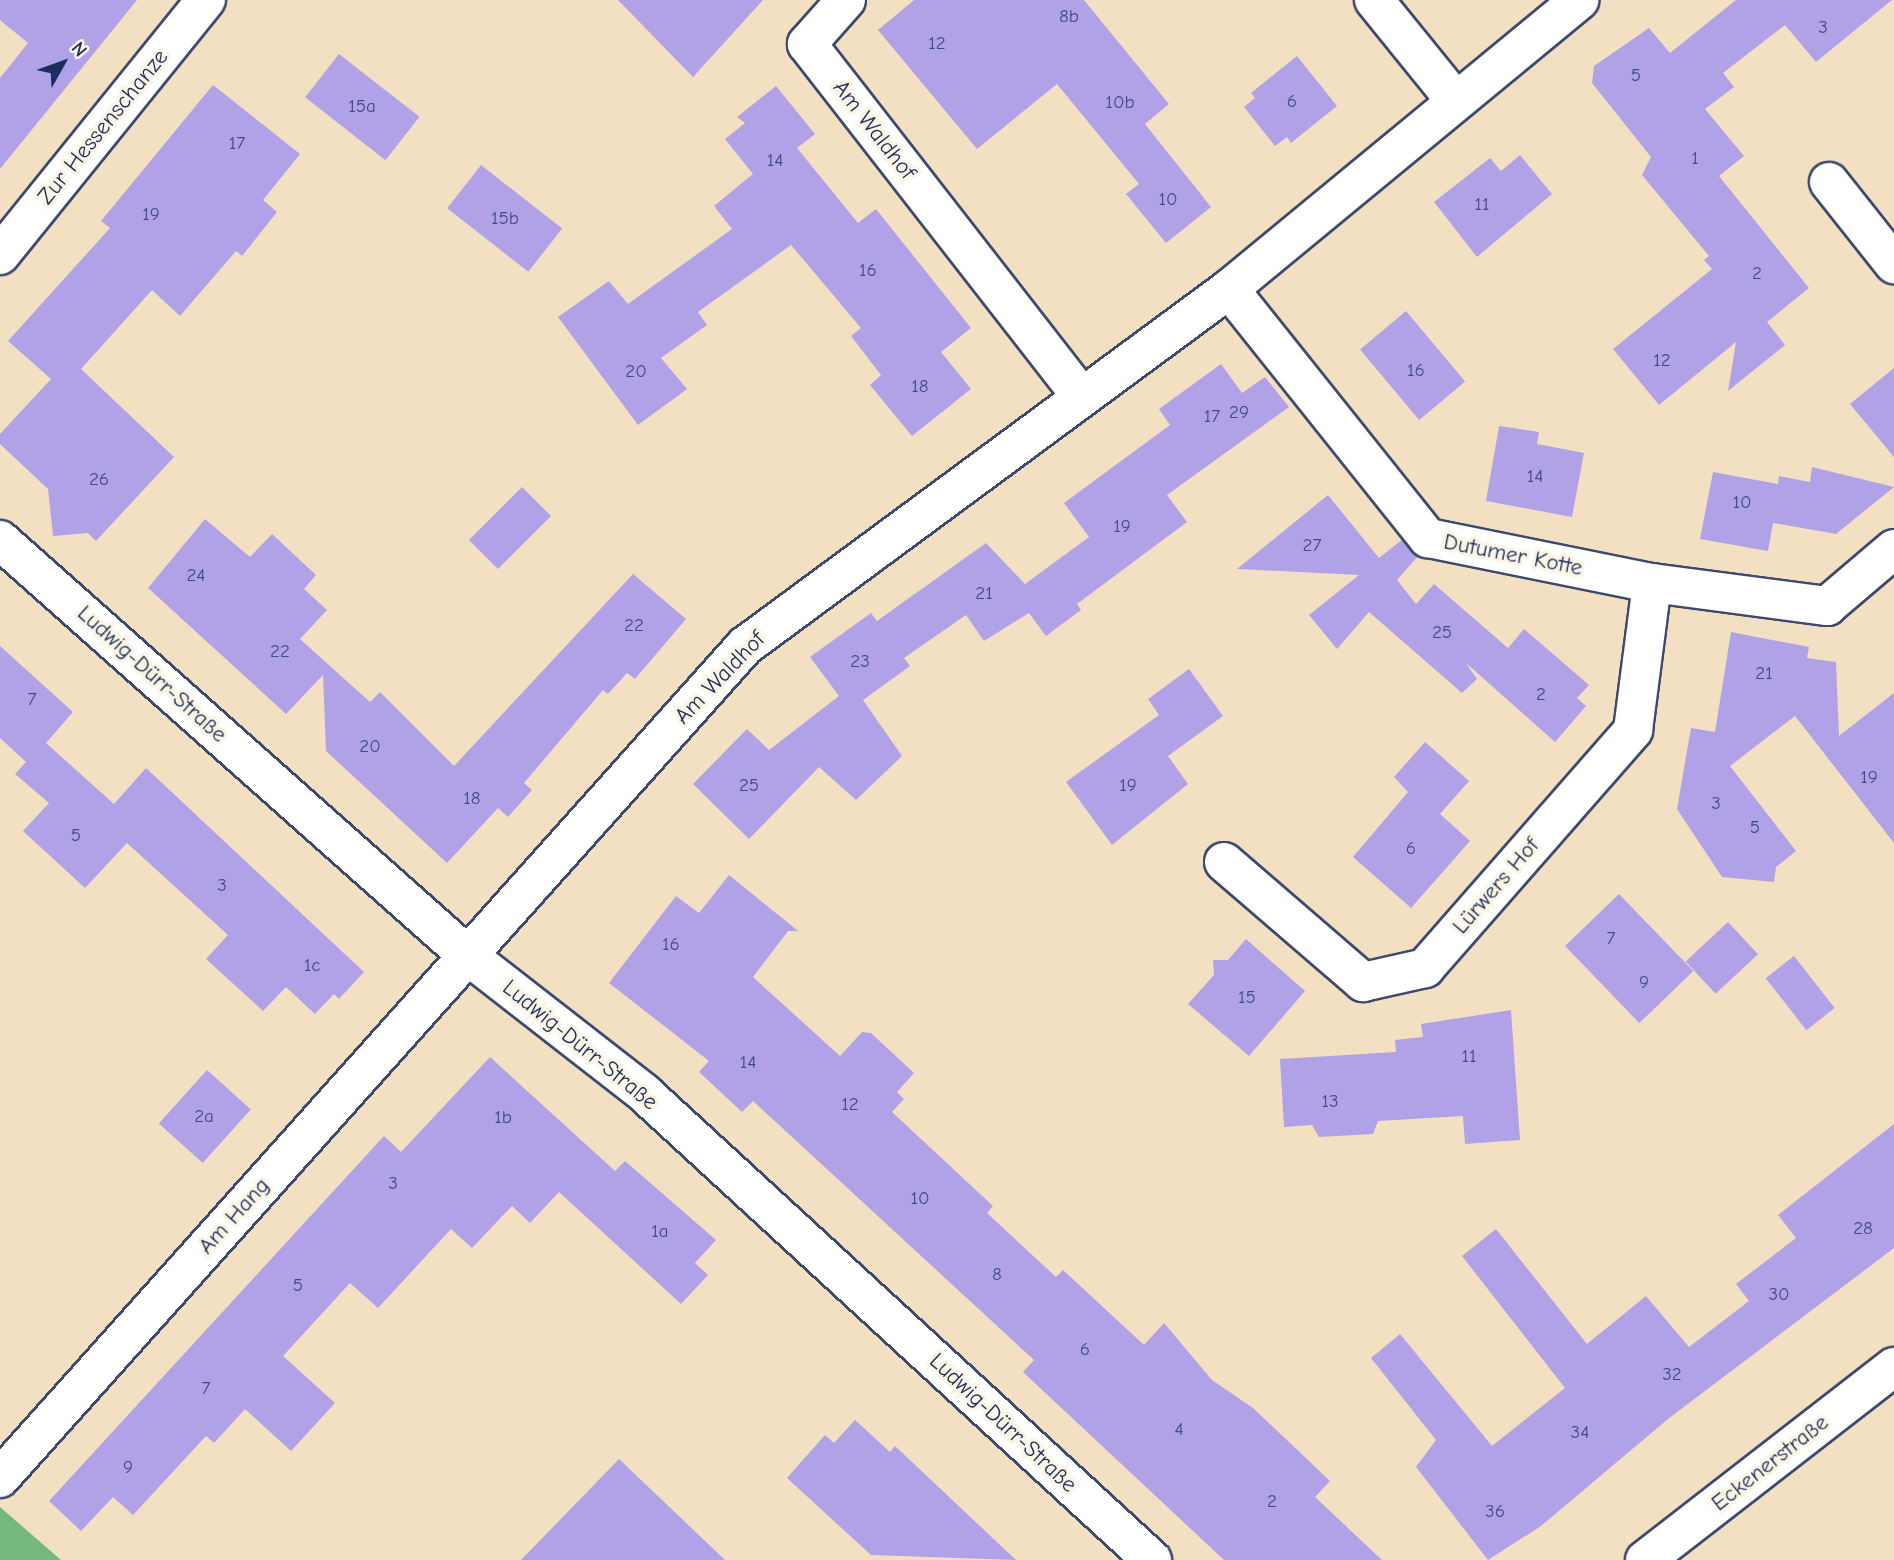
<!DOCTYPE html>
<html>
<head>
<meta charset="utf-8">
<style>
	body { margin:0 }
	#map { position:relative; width:1894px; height:1560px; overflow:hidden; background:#f3e0c3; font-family:"Comic Neue",sans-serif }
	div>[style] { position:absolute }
	.forest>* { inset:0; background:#74b87c }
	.building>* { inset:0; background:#b1a2e7; transform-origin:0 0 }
	.roads { filter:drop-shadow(2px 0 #3b4a6d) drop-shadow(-2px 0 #3b4a6d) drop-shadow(0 2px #3b4a6d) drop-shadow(0 -2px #3b4a6d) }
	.minor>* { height:38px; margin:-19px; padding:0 19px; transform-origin:19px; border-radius:19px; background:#fff }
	span { translate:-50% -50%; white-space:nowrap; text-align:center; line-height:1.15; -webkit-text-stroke:7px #fcf5e5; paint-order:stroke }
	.number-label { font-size:19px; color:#404c80 }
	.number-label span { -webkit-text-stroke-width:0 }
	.street-label { font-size:23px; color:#1b2f5e }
	.north { position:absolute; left:28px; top:28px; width:70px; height:70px; -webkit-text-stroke:5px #fcf5e5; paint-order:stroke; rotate:50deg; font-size:19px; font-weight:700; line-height:28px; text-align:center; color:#1b2f5e }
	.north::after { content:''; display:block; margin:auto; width:24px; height:32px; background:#1b2f5e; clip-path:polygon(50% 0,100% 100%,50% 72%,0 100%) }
</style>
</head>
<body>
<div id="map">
	<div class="forest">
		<i style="clip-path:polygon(0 1507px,61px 1560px,0 1560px)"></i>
	</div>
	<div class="building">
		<i style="clip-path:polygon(0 0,137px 0,0 169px,0 78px,28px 43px,0 20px)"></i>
		<i style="clip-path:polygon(618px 0,763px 0,693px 77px)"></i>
		<i style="clip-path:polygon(914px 0,1084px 0,1169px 104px,1145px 124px,1211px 207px,1166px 243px,1126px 194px,1139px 184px,1057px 84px,977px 149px,878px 30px)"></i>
		<i style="clip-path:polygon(1736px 0,1892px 0,1816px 62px,1785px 25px,1723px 73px,1734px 87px,1705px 109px,1744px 156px,1719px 176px,1809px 288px,1767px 322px,1785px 345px,1728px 391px,1736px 342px,1659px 405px,1613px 349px,1712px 269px,1704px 260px,1709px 256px,1642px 175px,1651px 157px,1592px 83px,1594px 66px,1649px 28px,1670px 53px)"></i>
		<i style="left:339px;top:54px;width:102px;height:55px;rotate:38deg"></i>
		<i style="clip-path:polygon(1297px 56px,1337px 106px,1291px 143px,1287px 137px,1275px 146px,1244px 107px,1255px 98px,1251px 93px)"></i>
		<i style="clip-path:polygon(213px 85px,300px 154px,263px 200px,277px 212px,242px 256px,236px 251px,180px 316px,152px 290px,81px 369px,174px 457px,96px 541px,88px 533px,53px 536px,48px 489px,0 444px,0 434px,51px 379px,8px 341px,110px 228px,101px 221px)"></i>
		<i style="clip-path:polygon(776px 86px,815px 134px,797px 148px,858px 223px,876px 209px,971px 328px,941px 352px,971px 389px,912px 436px,870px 385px,881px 375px,851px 336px,861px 328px,791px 245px,698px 312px,707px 325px,661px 358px,687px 389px,638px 425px,558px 317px,609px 281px,628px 304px,732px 229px,714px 206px,753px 174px,725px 139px,745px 123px,737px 117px)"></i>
		<i style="clip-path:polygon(1520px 155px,1552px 194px,1477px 257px,1434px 202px,1490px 158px,1501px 171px)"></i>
		<i style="left:481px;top:165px;width:103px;height:55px;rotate:38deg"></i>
		<i style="left:1406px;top:311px;width:92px;height:60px;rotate:50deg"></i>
		<i style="clip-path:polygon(1221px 364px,1242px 393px,1265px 377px,1289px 407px,1167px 495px,1187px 522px,1077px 604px,1081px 610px,1046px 636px,1029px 613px,984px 641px,966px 615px,904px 658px,910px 666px,863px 700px,902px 756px,856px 800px,819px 767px,749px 839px,693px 784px,747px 729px,769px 750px,839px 696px,810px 657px,871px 613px,877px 621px,986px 543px,1025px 584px,1089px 537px,1064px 503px,1170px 425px,1159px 409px)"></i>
		<i style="clip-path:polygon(1894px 368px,1894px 457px,1850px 404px)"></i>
		<i style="clip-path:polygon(1499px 426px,1539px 432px,1537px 444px,1584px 453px,1572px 517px,1486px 501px)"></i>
		<i style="clip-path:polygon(1812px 467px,1894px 487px,1836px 534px,1773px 523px,1768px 551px,1700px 539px,1713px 472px,1778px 484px,1779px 476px,1810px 482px)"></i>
		<i style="left:522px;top:487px;width:41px;height:75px;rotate:45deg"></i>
		<i style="clip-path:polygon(1328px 495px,1379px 558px,1402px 540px,1418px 556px,1397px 580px,1416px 604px,1434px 584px,1508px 648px,1524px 629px,1589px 685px,1577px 698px,1586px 706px,1555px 742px,1466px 663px,1477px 679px,1462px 693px,1369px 612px,1337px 649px,1309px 615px,1359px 575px,1237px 569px)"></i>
		<i style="clip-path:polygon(205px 519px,250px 557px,272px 534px,316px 575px,304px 589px,327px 610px,300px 639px,370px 702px,380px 692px,454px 766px,633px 574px,686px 619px,635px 679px,627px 673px,608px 694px,603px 690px,524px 783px,532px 790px,508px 817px,498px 808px,447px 863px,326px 751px,323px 675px,286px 714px,148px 588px)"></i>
		<i style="clip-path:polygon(1731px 632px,1809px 647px,1807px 658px,1836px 662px,1839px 736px,1894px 693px,1894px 843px,1795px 716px,1730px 766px,1796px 851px,1776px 867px,1774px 882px,1722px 877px,1677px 809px,1691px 728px,1715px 732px)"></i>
		<i style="clip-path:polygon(0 646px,73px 712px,46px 743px,114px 804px,146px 768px,364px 972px,339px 999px,334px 994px,315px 1014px,286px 987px,263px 1011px,206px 959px,228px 935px,127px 843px,85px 888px,23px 831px,49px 803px,15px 774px,26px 762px,0 738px)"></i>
		<i style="clip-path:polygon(1189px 669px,1223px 716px,1168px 756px,1188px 784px,1112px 845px,1066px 782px,1159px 715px,1148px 699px)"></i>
		<i style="clip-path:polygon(1425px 742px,1469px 781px,1440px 814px,1470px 841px,1411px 908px,1353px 857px,1408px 792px,1394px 777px)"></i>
		<i style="clip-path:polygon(729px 875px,798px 931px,788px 931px,753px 977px,840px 1056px,862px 1032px,871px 1033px,914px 1073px,897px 1092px,904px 1099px,892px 1112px,993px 1206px,987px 1213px,1056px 1277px,1063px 1270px,1144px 1345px,1164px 1323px,1212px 1380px,1253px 1408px,1330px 1481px,1315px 1497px,1382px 1560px,1224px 1560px,1023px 1372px,1034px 1360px,753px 1101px,742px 1112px,699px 1072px,709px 1061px,609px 983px,676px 896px,699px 913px)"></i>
		<i style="left:1619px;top:894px;width:107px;height:75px;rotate:46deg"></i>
		<i style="left:1728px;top:922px;width:44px;height:58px;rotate:47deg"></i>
		<i style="clip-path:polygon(1246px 939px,1305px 991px,1249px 1056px,1188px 1004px,1214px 975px,1213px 960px,1228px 960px)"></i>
		<i style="left:1794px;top:956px;width:66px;height:36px;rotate:52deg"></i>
		<i style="clip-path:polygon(1511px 1010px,1520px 1140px,1465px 1144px,1463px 1116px,1378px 1121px,1373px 1134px,1319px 1137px,1312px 1125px,1284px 1127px,1280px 1059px,1396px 1052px,1395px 1040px,1423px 1037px,1421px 1024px)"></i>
		<i style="clip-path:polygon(490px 1057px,615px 1171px,625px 1161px,716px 1240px,695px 1263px,708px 1275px,681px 1304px,559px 1192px,530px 1223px,512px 1206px,472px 1248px,451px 1229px,378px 1308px,350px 1283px,283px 1356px,335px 1403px,291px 1451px,245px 1409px,214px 1443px,206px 1436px,133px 1515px,113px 1497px,81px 1531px,49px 1501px,384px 1136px,401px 1152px)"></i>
		<i style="left:207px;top:1070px;width:59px;height:72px;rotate:42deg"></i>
		<i style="clip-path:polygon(1894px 1124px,1894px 1248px,1668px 1419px,1541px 1526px,1488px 1560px,1416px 1467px,1436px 1440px,1371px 1358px,1400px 1334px,1492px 1446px,1565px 1388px,1462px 1256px,1496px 1229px,1587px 1344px,1646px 1296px,1689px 1347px,1749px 1301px,1736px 1284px,1796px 1238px,1778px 1215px)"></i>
		<i style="clip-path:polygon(855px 1420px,890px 1452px,895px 1446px,1016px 1560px,871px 1555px,787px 1478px,825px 1435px,834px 1443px)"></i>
		<i style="clip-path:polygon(619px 1459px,725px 1560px,521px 1560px)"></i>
	</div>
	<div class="roads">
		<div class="minor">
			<i style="left:846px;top:0;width:59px;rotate:131.6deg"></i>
			<i style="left:807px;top:44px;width:445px;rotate:52.1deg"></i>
			<i style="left:1374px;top:0;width:129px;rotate:51deg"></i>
			<i style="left:1829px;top:182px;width:105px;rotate:51.6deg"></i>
			<i style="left:0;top:255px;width:328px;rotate:-51.1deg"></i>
			<i style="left:1229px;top:289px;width:319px;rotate:51.4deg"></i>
			<i style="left:1428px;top:538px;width:228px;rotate:11.4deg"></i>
			<i style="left:1652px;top:583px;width:177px;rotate:7.5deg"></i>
			<i style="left:1827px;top:606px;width:88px;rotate:-40.4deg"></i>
			<i style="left:0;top:540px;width:625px;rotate:41.63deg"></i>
			<i style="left:467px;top:955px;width:224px;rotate:37.9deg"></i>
			<i style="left:644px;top:1093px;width:690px;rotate:42.59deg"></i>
			<i style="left:1224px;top:862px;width:184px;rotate:40.8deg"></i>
			<i style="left:1363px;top:982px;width:64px;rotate:-12.7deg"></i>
			<i style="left:1425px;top:968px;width:316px;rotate:-48.8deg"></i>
			<i style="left:1633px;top:730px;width:148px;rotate:-82.6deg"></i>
			<i style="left:0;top:1478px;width:1117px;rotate:-48.16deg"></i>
			<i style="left:745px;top:646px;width:601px;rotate:-36.41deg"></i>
			<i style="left:1229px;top:289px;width:454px;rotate:-39.5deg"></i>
			<i style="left:1645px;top:1560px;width:315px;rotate:-37.8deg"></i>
		</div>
	</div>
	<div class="number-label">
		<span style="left:1069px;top:17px">8b</span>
		<span style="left:1823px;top:28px">3</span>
		<span style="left:937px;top:44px">12</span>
		<span style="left:1636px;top:76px">5</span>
		<span style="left:1292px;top:102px">6</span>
		<span style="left:1120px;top:103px">10b</span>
		<span style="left:362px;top:107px">15a</span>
		<span style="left:237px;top:144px">17</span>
		<span style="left:1695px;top:159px">1</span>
		<span style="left:775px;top:161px">14</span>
		<span style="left:1168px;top:200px">10</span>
		<span style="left:1482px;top:205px">11</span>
		<span style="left:151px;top:215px">19</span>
		<span style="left:505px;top:219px">15b</span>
		<span style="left:868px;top:271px">16</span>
		<span style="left:1757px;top:274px">2</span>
		<span style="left:1662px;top:361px">12</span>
		<span style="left:1416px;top:371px">16</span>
		<span style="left:636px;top:372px">20</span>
		<span style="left:920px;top:387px">18</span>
		<span style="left:1239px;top:413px">29</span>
		<span style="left:1212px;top:417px">17</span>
		<span style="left:1535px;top:477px">14</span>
		<span style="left:99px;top:480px">26</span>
		<span style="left:1742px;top:503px">10</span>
		<span style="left:1122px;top:527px">19</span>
		<span style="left:1312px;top:546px">27</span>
		<span style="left:196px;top:576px">24</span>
		<span style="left:984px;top:594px">21</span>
		<span style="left:634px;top:626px">22</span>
		<span style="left:1442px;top:633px">25</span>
		<span style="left:280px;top:652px">22</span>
		<span style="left:860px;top:662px">23</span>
		<span style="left:1764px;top:674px">21</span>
		<span style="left:1541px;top:695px">2</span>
		<span style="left:32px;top:700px">7</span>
		<span style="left:370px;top:747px">20</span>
		<span style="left:1869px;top:778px">19</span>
		<span style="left:749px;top:786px">25</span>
		<span style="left:1128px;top:786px">19</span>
		<span style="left:472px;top:799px">18</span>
		<span style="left:1716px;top:804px">3</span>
		<span style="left:1755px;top:828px">5</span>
		<span style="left:76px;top:836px">5</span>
		<span style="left:1411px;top:849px">6</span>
		<span style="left:222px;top:886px">3</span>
		<span style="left:1611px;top:939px">7</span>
		<span style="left:671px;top:945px">16</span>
		<span style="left:312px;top:966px">1c</span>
		<span style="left:1644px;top:983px">9</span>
		<span style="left:1247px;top:998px">15</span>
		<span style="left:1469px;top:1057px">11</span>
		<span style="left:748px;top:1063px">14</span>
		<span style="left:1330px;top:1102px">13</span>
		<span style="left:850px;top:1105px">12</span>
		<span style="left:204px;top:1117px">2a</span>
		<span style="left:503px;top:1118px">1b</span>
		<span style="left:393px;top:1184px">3</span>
		<span style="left:920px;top:1199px">10</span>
		<span style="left:1863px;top:1229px">28</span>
		<span style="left:660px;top:1232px">1a</span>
		<span style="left:997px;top:1275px">8</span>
		<span style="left:298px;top:1286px">5</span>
		<span style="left:1779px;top:1295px">30</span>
		<span style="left:1085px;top:1350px">6</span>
		<span style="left:1672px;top:1375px">32</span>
		<span style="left:206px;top:1389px">7</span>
		<span style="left:1179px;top:1430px">4</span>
		<span style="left:1580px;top:1433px">34</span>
		<span style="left:128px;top:1468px">9</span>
		<span style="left:1272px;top:1502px">2</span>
		<span style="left:1495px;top:1512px">36</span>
	</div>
	<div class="street-label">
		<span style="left:103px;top:127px;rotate:-51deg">Zur Hessenschanze</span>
		<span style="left:874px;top:130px;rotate:52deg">Am Waldhof</span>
		<span style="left:1513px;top:555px;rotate:11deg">Dutumer Kotte</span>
		<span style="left:152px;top:674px;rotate:42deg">Ludwig-Dürr-Straße</span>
		<span style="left:720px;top:678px;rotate:-46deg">Am Waldhof</span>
		<span style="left:1496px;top:886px;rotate:-49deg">Lürwers Hof</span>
		<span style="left:580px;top:1045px;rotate:39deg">Ludwig-Dürr-Straße</span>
		<span style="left:234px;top:1216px;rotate:-48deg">Am Hang</span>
		<span style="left:1003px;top:1423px;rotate:43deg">Ludwig-Dürr-Straße</span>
		<span style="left:1770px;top:1463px;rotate:-38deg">Eckenerstraße</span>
	</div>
	<div class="north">N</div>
</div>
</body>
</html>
